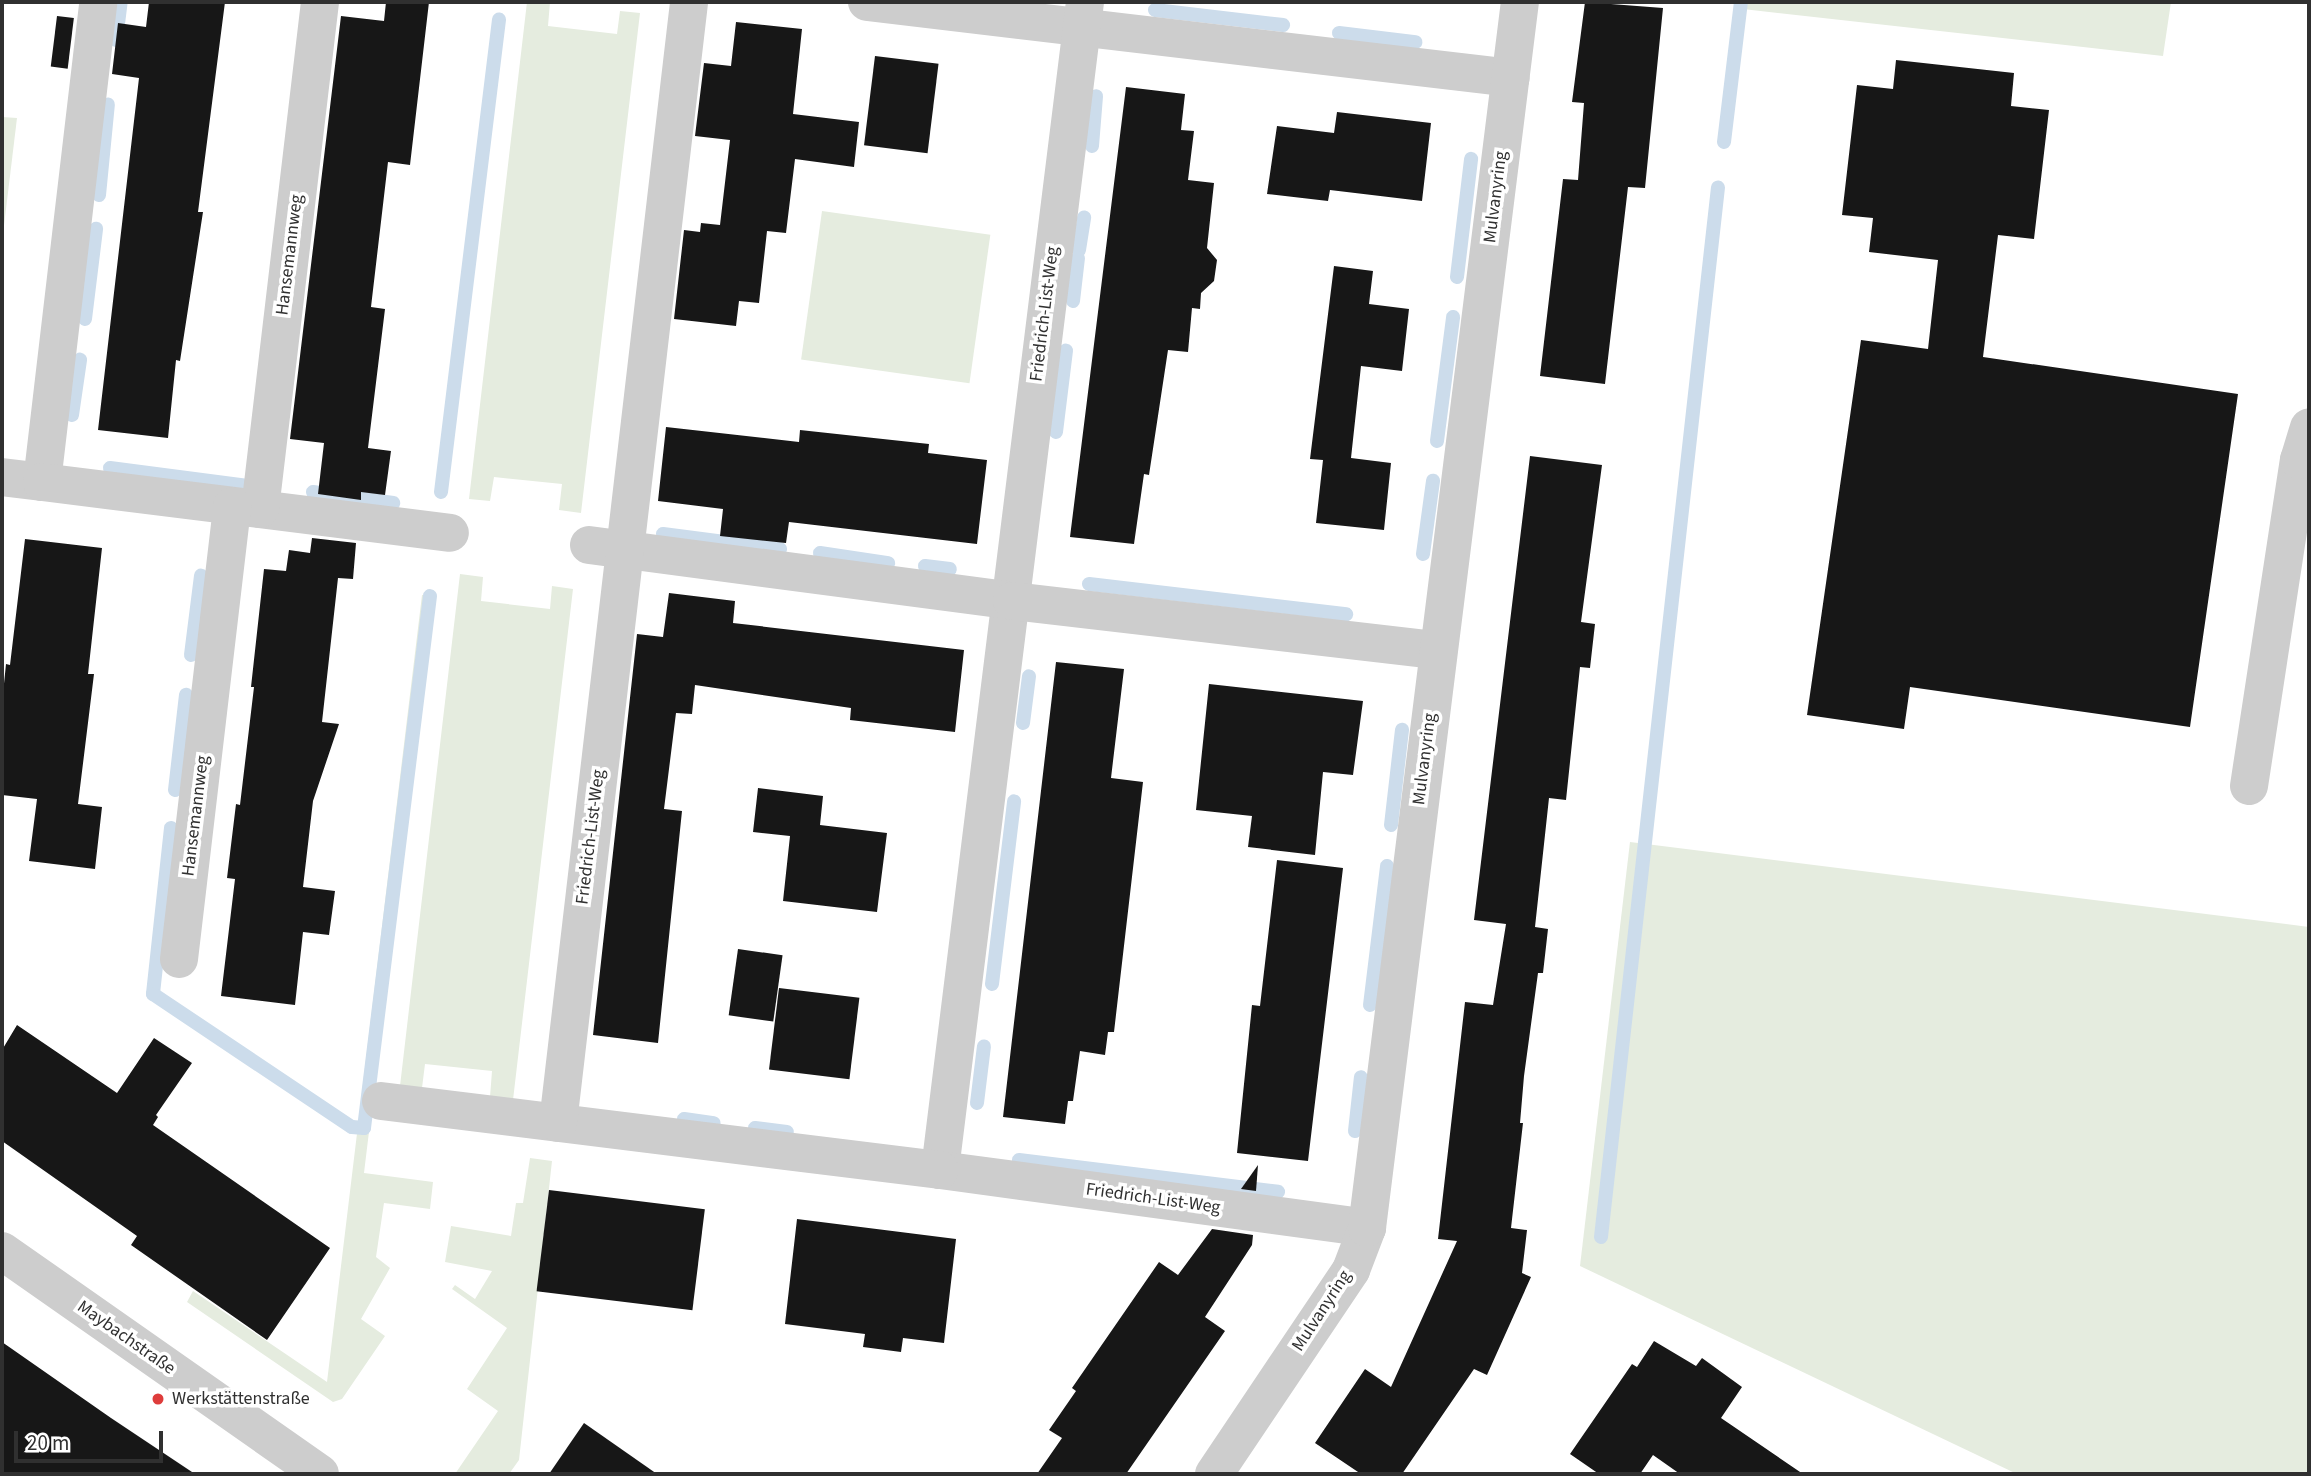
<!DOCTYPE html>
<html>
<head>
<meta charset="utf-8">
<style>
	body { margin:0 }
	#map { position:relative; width:2311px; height:1476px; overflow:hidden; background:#fff; font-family:"Source Sans 3",sans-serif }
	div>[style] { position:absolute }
	.green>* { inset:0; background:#e5ecdf; transform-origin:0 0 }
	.stream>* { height:14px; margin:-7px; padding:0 7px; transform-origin:7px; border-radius:7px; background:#ccdceb }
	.building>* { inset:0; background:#171717; transform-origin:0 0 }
	.minor>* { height:38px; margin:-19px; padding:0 19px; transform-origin:19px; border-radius:19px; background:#cdcdcd }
	.dots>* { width:19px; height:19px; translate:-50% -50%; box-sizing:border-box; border:4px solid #fff; border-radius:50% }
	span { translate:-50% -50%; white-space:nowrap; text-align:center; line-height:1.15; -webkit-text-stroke:7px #fff; paint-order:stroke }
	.street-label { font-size:18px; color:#303030 }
	.poi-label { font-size:18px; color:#303030 }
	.left { translate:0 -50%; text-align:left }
	.frame { position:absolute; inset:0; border:4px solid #303030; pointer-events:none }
	.scale { position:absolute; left:14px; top:1431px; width:149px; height:32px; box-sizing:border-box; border:4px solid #303030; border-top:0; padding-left:9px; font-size:21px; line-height:24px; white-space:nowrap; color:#303030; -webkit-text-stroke:5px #fff; paint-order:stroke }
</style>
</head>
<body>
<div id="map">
	<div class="green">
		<i style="clip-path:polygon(527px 2px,550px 2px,548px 26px,617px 34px,620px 11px,640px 13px,581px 513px,559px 510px,562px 484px,494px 477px,490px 501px,469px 499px)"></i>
		<i style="clip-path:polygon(1735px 2px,2171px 2px,2163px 56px,1734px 8px)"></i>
		<i style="clip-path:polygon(2px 117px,17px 118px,2px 242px)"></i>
		<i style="left:822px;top:211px;width:170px;height:150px;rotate:8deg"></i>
		<i style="clip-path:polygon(460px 574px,483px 577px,481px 601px,550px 609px,552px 586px,573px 589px,513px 1100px,490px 1097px,492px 1071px,425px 1064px,422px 1088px,400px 1086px)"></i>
		<i style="clip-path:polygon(422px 595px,434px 596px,364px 1173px,433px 1182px,430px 1209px,384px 1203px,376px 1257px,390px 1268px,361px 1319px,385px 1336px,342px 1399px,333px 1402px,187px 1302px,193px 1291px,327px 1382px)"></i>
		<i style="clip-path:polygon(1630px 842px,2309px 927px,2309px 1474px,2017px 1474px,1580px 1266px)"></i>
		<i style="clip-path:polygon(530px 1158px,552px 1161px,519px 1460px,509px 1474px,455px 1474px,498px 1411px,467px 1389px,507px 1328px,452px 1289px,455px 1285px,475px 1299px,492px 1271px,445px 1262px,451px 1226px,511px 1236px,516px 1203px,523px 1203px)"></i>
	</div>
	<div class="stream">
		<i style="left:1155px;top:10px;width:129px;rotate:6.7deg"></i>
		<i style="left:1339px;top:33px;width:77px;rotate:6.8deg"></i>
		<i style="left:116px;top:40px;width:38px;rotate:-83deg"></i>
		<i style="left:1724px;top:142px;width:141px;rotate:-83.1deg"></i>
		<i style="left:1092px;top:146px;width:50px;rotate:-85.4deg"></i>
		<i style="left:99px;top:195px;width:91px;rotate:-84.4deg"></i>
		<i style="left:1079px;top:250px;width:33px;rotate:-81deg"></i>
		<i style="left:1457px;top:277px;width:119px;rotate:-83.2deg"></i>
		<i style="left:1073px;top:301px;width:43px;rotate:-83.4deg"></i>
		<i style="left:85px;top:319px;width:91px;rotate:-83deg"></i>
		<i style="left:72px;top:415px;width:56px;rotate:-81.7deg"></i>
		<i style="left:1056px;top:432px;width:82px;rotate:-83deg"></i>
		<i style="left:1437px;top:441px;width:125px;rotate:-82.6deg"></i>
		<i style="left:110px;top:468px;width:139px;rotate:7.4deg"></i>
		<i style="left:313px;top:492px;width:81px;rotate:7.8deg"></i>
		<i style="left:441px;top:492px;width:476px;rotate:-83deg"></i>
		<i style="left:663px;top:534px;width:118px;rotate:7.3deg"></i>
		<i style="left:820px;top:553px;width:69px;rotate:8.4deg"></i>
		<i style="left:1423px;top:554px;width:74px;rotate:-82.2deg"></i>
		<i style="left:925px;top:566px;width:25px;rotate:7deg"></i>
		<i style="left:1089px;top:584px;width:259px;rotate:6.7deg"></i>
		<i style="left:191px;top:655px;width:80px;rotate:-82.8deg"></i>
		<i style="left:1023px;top:723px;width:47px;rotate:-82.7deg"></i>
		<i style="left:175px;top:790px;width:96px;rotate:-83.4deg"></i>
		<i style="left:1391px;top:825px;width:96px;rotate:-83.4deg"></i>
		<i style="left:171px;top:828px;width:167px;rotate:96.2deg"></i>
		<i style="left:153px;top:994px;width:239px;rotate:33.8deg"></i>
		<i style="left:352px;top:1127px;width:12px;rotate:5deg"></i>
		<i style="left:364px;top:1128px;width:536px;rotate:-82.93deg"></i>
		<i style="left:992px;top:984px;width:184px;rotate:-83.1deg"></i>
		<i style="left:1370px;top:1005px;width:140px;rotate:-83deg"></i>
		<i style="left:977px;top:1103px;width:57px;rotate:-83deg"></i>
		<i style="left:684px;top:1119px;width:30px;rotate:8deg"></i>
		<i style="left:755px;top:1128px;width:32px;rotate:7deg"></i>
		<i style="left:1355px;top:1131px;width:54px;rotate:-83.7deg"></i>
		<i style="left:1019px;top:1160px;width:261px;rotate:7deg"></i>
		<i style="left:1601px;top:1237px;width:1056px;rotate:-83.64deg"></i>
	</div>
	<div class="building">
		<i style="clip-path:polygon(149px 2px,225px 2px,198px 212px,203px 212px,180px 361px,176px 360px,168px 438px,98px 430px,139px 78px,112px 74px,118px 23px,146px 27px)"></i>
		<i style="clip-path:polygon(386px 2px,429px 2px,410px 165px,388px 162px,371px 307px,385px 309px,368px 448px,391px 451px,385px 495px,361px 492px,361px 500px,318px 494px,324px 443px,290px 439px,341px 16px,384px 21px)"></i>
		<i style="clip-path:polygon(1585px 2px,1663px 8px,1645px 188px,1628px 187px,1605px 384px,1540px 376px,1563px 179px,1578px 180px,1584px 103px,1572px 102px)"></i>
		<i style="left:57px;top:16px;width:17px;height:51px;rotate:7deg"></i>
		<i style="clip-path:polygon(736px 22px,802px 29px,793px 114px,859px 122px,854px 167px,795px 159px,786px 233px,767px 231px,759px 303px,739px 301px,736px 326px,674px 319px,684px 230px,700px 232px,701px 223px,720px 225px,730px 140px,695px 136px,704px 63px,731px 66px)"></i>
		<i style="left:875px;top:56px;width:64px;height:90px;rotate:7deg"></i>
		<i style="clip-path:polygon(1896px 60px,2014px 73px,2011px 106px,2049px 110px,2034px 239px,1998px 235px,1983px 357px,2238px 394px,2190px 727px,1910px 687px,1904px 729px,1807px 715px,1861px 340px,1928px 349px,1938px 260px,1869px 252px,1873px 218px,1842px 215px,1857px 85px,1893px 89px)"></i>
		<i style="clip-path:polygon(1126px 87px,1185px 94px,1181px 130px,1194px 131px,1188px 180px,1214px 183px,1207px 248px,1217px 260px,1214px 281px,1201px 293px,1200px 309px,1192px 308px,1188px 352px,1168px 350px,1149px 475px,1144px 474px,1134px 544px,1070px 537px)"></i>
		<i style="clip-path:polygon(1337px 112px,1431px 123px,1422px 201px,1330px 190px,1328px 201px,1267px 194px,1277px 126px,1334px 133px)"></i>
		<i style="clip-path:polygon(1334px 266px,1373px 271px,1369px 304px,1409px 309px,1402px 371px,1361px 366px,1351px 458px,1391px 463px,1384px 530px,1316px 523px,1323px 460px,1310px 459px)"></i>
		<i style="clip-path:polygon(666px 427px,799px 442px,800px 430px,929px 444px,928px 453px,987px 460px,977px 544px,789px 522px,786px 543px,720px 536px,723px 509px,658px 501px)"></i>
		<i style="clip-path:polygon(1530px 456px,1602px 465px,1581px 622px,1595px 624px,1590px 668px,1580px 667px,1566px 800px,1549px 798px,1535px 927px,1548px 929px,1543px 973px,1538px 973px,1524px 1076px,1520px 1123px,1523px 1123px,1511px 1228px,1527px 1230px,1522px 1273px,1531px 1277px,1487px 1375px,1474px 1369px,1402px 1474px,1361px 1474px,1315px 1443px,1365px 1369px,1391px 1387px,1457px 1241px,1438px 1239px,1465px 1002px,1493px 1005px,1506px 924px,1474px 920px)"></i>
		<i style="clip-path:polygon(312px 538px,356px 543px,353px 579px,338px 578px,322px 722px,339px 724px,313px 801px,303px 887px,335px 891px,329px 935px,303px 932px,295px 1005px,221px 996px,235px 879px,227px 878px,236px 804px,240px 805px,254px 687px,251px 687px,264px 569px,286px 571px,289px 550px,310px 553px)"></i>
		<i style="clip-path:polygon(25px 539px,102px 548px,88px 674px,94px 674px,78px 804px,102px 807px,95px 869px,29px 861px,37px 799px,2px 795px,2px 703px,6px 664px,10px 665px)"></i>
		<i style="clip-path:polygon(669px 593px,735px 601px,733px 623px,964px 650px,955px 732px,850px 720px,851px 708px,695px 685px,692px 714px,676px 713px,664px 809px,682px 811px,658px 1043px,593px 1035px,637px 634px,663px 637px)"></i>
		<i style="clip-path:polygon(1056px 662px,1124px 669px,1111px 778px,1143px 782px,1114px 1032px,1108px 1032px,1105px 1055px,1080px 1051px,1073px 1101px,1068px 1101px,1065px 1124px,1003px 1117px)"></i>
		<i style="clip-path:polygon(1209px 684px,1363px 701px,1353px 775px,1323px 772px,1315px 855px,1248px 847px,1252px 816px,1196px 810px)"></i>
		<i style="clip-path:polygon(758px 788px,823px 796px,820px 825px,887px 833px,877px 912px,783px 901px,790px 836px,753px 832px)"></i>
		<i style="clip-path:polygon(1277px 860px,1343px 868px,1308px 1161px,1237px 1153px,1252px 1005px,1260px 1006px)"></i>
		<i style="left:738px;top:949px;width:45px;height:67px;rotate:8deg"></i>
		<i style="left:779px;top:988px;width:81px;height:82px;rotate:7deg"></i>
		<i style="clip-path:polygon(17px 1025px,117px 1093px,154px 1038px,192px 1063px,156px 1115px,158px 1117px,153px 1125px,330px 1248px,267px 1340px,131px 1245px,137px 1236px,2px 1141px,2px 1050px)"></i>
		<i style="clip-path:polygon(1258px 1165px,1256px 1191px,1241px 1189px)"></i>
		<i style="left:549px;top:1190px;width:157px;height:102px;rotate:7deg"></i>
		<i style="clip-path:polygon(797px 1219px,956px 1239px,944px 1343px,903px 1338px,901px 1352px,863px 1347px,865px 1334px,785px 1324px)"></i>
		<i style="clip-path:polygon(1212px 1229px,1253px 1235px,1252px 1245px,1205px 1317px,1225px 1331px,1126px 1474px,1037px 1474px,1062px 1438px,1049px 1430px,1076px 1391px,1072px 1388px,1159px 1262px,1178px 1275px)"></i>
		<i style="clip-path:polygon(1654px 1341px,1696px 1366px,1702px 1358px,1742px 1387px,1721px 1418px,1803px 1474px,1680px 1474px,1653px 1455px,1640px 1474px,1599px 1474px,1570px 1454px,1632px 1364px,1637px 1367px)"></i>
		<i style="clip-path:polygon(2px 1342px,111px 1418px,195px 1474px,2px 1474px)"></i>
		<i style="clip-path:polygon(584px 1423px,657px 1474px,549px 1474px)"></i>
	</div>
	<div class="minor">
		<i style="left:867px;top:2px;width:648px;rotate:6.73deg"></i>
		<i style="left:1085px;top:2px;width:1177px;rotate:97.08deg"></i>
		<i style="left:940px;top:1170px;width:431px;rotate:7.7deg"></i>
		<i style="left:2px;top:477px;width:40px;rotate:7.1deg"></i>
		<i style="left:42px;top:482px;width:483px;rotate:-83.3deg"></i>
		<i style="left:42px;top:482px;width:411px;rotate:7.1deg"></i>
		<i style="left:260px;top:509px;width:511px;rotate:-83.25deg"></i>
		<i style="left:589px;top:545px;width:427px;rotate:7.5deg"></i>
		<i style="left:1012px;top:601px;width:429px;rotate:6.6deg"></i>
		<i style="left:2249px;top:786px;width:330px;rotate:-81.3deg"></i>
		<i style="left:2299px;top:460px;width:34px;rotate:-73deg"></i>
		<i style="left:179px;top:959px;width:456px;rotate:-83.3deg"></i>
		<i style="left:381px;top:1101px;width:563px;rotate:7.04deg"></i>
		<i style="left:558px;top:1123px;width:1129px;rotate:-83.33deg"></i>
		<i style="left:2px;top:1251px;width:388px;rotate:35deg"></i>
		<i style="left:1214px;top:1474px;width:246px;rotate:-56.1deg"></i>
		<i style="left:1351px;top:1270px;width:45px;rotate:-69.1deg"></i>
		<i style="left:1367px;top:1228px;width:1236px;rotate:-82.89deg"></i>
	</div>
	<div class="dots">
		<i style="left:158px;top:1399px;background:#de3c3b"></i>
	</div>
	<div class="street-label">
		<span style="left:1496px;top:197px;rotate:-83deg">Mulvanyring</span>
		<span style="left:290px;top:255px;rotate:-83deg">Hansemannweg</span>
		<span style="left:1045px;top:314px;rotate:-83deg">Friedrich-List-Weg</span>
		<span style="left:1425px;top:759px;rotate:-83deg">Mulvanyring</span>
		<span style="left:196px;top:816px;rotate:-83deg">Hansemannweg</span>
		<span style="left:591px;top:837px;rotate:-83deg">Friedrich-List-Weg</span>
		<span style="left:1153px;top:1199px;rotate:8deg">Friedrich-List-Weg</span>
		<span style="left:1322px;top:1311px;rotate:-57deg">Mulvanyring</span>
		<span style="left:126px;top:1338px;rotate:35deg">Maybachstraße</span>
	</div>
	<div class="poi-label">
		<span class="left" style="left:172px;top:1399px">Werkstättenstraße</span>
	</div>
	<div class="frame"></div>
	<div class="scale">20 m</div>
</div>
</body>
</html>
